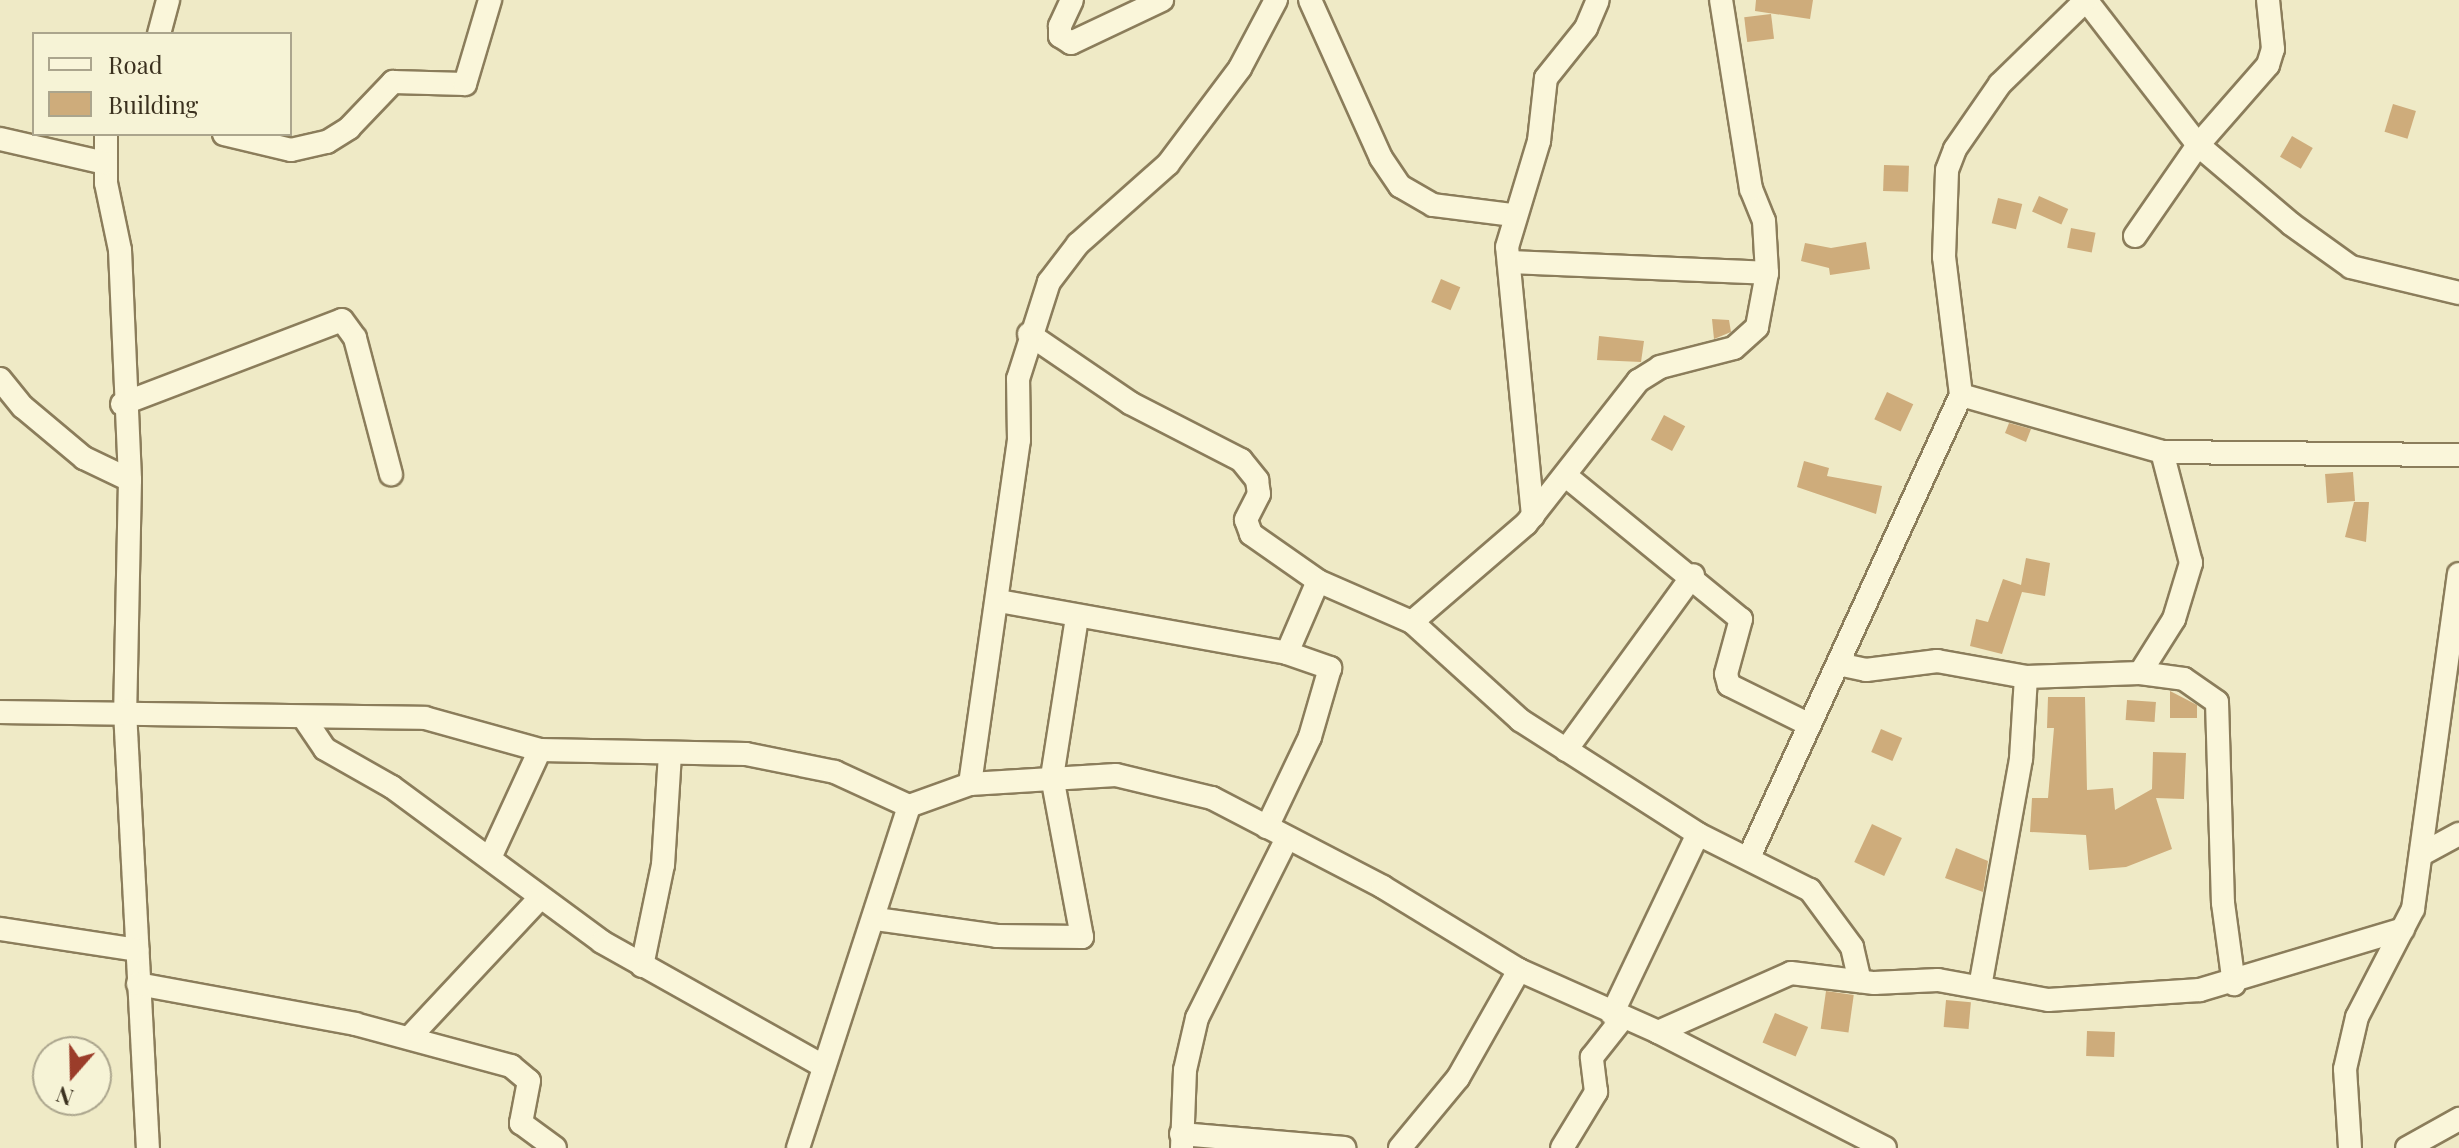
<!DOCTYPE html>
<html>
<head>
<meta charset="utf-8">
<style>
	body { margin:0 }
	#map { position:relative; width:2459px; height:1148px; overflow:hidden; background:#efeac6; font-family:"Playfair Display",serif }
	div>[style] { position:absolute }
	.building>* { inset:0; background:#ceac7b; transform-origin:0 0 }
	.roads { filter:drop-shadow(2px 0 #8b7d5b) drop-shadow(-2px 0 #8b7d5b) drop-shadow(0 2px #8b7d5b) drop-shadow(0 -2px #8b7d5b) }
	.minor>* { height:22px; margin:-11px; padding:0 11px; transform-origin:11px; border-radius:11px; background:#faf6da }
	span { translate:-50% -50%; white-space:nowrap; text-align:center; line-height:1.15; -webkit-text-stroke:8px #f6f3d6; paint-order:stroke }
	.legend { position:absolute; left:32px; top:32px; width:260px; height:104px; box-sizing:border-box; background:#f6f3d6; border:2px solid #aba58d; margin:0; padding:10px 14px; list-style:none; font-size:24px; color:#3b311f }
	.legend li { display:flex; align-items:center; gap:16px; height:40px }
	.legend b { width:40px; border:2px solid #aba58d }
	.north { position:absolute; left:32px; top:1036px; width:80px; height:80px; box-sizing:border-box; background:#f6f3d6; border:2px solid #aba58d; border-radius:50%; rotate:200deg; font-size:22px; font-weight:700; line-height:32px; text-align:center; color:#3b311f }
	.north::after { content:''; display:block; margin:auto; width:28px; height:36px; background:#9b3d2a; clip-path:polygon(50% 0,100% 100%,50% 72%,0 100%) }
</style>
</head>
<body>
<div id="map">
	<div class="building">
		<i style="clip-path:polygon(1756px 0,1813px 0,1810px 19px,1755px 11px)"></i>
		<i style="left:1771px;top:14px;width:25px;height:27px;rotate:83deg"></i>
		<i style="left:2393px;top:104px;width:24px;height:29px;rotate:17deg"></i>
		<i style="left:2292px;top:136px;width:24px;height:24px;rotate:30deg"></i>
		<i style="left:1884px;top:165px;width:25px;height:26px;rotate:2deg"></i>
		<i style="left:2039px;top:196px;width:32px;height:17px;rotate:24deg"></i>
		<i style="left:1998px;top:198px;width:25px;height:26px;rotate:14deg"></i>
		<i style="left:2071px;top:228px;width:25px;height:20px;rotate:11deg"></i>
		<i style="clip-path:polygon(1866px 242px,1870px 269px,1830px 275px,1829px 268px,1801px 261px,1805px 243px,1831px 248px)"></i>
		<i style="left:1441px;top:279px;width:21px;height:25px;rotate:23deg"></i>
		<i style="clip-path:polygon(1712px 319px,1729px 320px,1731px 332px,1714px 339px)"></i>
		<i style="clip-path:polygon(1599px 336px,1644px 341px,1641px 362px,1597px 360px)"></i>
		<i style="left:1887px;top:392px;width:29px;height:30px;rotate:25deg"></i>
		<i style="left:1664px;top:415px;width:24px;height:28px;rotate:28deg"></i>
		<i style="clip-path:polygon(2009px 423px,2031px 429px,2026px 442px,2005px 433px)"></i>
		<i style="clip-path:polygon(1804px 461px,1829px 468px,1827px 476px,1882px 486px,1876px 514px,1797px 487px)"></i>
		<i style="left:2353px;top:472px;width:29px;height:28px;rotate:86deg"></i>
		<i style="clip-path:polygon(2354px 502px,2369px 502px,2366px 542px,2345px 537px)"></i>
		<i style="clip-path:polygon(2026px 558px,2050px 563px,2045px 596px,2022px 592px,2002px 654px,1970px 646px,1976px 619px,1988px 622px,2003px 579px,2021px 585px)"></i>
		<i style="clip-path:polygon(2170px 691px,2197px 705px,2197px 718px,2170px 718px)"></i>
		<i style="clip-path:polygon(2048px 697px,2085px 697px,2087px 790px,2113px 788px,2115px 810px,2152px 789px,2153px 752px,2186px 753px,2184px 799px,2156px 798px,2172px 849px,2126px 867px,2089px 870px,2086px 835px,2030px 832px,2032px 798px,2048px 798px,2054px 728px,2047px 728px)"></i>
		<i style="left:2127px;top:700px;width:29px;height:20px;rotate:4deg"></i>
		<i style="left:1881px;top:729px;width:23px;height:25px;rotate:23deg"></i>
		<i style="left:1872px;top:824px;width:33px;height:42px;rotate:25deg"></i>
		<i style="clip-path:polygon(1956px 848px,1988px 861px,1983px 892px,1945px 878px)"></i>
		<i style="left:1826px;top:991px;width:28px;height:38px;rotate:8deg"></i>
		<i style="left:1946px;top:1000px;width:25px;height:27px;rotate:5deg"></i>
		<i style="left:1775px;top:1013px;width:36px;height:32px;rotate:23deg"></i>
		<i style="left:2087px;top:1031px;width:28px;height:25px;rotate:2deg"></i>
	</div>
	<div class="roads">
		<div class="minor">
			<i style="left:1072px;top:0;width:29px;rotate:115deg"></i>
			<i style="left:1060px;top:26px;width:10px;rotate:90deg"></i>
			<i style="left:1060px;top:36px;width:13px;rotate:32deg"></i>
			<i style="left:1071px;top:43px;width:101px;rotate:-25.3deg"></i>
			<i style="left:1310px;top:0;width:173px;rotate:65.8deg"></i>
			<i style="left:1381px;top:158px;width:34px;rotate:56deg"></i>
			<i style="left:1400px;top:186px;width:38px;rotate:30deg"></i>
			<i style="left:1433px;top:205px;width:80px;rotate:7.2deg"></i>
			<i style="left:2086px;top:0;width:183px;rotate:52.3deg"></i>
			<i style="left:2198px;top:145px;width:122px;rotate:40.3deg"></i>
			<i style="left:2291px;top:224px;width:74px;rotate:35.6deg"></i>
			<i style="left:2351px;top:267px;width:111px;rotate:13.5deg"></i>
			<i style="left:159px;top:34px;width:35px;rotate:-75deg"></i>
			<i style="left:106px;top:134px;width:49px;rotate:90deg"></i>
			<i style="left:106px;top:183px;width:68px;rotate:78.2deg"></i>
			<i style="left:120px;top:250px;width:230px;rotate:87.5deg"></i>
			<i style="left:130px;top:480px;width:231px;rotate:91.2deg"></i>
			<i style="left:125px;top:711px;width:438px;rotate:87deg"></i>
			<i style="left:224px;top:134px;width:69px;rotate:13.4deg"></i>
			<i style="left:291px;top:150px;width:37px;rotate:-13deg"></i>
			<i style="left:327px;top:142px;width:26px;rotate:-32deg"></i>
			<i style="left:349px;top:128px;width:64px;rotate:-46.3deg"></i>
			<i style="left:393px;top:82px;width:72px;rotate:1.6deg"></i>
			<i style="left:465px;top:84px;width:88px;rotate:-73.4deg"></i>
			<i style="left:0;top:139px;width:108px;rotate:12.9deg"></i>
			<i style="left:2135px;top:236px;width:111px;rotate:-55.3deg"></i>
			<i style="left:2198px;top:145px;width:106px;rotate:-48.8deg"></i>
			<i style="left:2268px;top:65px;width:17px;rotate:-73deg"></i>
			<i style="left:2273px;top:49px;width:49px;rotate:-95.8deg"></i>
			<i style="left:1509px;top:262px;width:258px;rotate:2.4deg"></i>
			<i style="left:1029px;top:334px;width:122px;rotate:34.3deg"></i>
			<i style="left:1130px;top:403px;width:125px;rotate:27.2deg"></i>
			<i style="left:1241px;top:460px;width:26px;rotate:51deg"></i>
			<i style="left:1257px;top:480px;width:14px;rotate:82deg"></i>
			<i style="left:1259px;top:494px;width:29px;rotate:117deg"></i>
			<i style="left:1246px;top:520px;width:15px;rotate:70deg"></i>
			<i style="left:1251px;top:534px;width:82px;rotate:35deg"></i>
			<i style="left:1318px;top:581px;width:103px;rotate:23.6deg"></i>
			<i style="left:1412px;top:622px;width:150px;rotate:-40.7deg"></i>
			<i style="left:1526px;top:524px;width:182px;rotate:-51.9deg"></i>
			<i style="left:1638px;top:381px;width:26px;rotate:-32deg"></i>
			<i style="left:1660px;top:367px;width:76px;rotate:-14.4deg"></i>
			<i style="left:1734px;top:348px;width:31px;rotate:-42deg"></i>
			<i style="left:1757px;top:327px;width:55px;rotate:-79.5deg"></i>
			<i style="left:1767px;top:273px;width:52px;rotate:-93.3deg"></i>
			<i style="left:1764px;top:221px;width:35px;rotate:-112deg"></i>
			<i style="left:1751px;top:189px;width:191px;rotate:-99deg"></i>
			<i style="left:0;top:379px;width:36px;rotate:51deg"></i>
			<i style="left:23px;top:407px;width:80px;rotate:39.9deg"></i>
			<i style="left:84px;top:458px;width:51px;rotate:25.6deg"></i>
			<i style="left:1961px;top:395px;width:209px;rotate:15.8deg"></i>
			<i style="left:2162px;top:452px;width:297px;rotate:0.6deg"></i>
			<i style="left:122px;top:404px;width:235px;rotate:-20.9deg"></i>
			<i style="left:342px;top:320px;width:22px;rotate:54deg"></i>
			<i style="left:355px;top:338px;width:141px;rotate:75.2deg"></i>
			<i style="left:1566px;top:476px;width:226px;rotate:39.3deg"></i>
			<i style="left:1741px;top:619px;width:57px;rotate:105.3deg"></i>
			<i style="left:1726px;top:674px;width:11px;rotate:75deg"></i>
			<i style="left:1729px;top:685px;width:90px;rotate:26.3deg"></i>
			<i style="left:1533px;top:516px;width:270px;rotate:-95.5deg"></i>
			<i style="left:1507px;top:247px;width:111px;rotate:-73.2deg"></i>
			<i style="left:1539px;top:141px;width:63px;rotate:-83.7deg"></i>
			<i style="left:1546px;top:78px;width:64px;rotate:-51.3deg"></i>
			<i style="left:1586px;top:28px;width:30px;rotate:-67deg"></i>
			<i style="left:999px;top:601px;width:293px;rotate:10.2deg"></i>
			<i style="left:1287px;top:653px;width:46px;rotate:19.2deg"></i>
			<i style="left:1330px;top:668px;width:72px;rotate:106.2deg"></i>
			<i style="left:1310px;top:737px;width:100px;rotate:115.5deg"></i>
			<i style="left:1412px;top:622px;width:146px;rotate:42.2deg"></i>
			<i style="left:1520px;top:720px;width:211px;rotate:32.6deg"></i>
			<i style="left:1287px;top:653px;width:78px;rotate:-66.7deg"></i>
			<i style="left:1838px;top:664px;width:29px;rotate:12deg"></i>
			<i style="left:1866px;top:670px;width:72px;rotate:-7.2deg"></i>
			<i style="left:1937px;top:661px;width:90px;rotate:10.2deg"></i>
			<i style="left:2026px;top:677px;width:82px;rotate:93.5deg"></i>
			<i style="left:2021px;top:759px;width:231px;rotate:100.2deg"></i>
			<i style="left:2140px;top:673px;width:64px;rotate:-57.8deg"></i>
			<i style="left:2174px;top:619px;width:59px;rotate:-73.1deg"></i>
			<i style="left:2191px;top:563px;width:115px;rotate:-104.6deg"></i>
			<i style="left:2026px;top:677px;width:114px;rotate:-2deg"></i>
			<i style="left:2140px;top:673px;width:44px;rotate:7.8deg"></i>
			<i style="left:2184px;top:679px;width:40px;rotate:34.9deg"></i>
			<i style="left:2217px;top:702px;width:201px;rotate:88.3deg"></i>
			<i style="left:2223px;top:903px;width:82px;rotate:82.3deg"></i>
			<i style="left:0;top:712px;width:425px;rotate:0.8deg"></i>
			<i style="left:425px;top:718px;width:119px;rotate:15.5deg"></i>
			<i style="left:540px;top:750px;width:206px;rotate:1.1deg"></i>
			<i style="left:746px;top:754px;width:91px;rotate:11.4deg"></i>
			<i style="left:835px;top:772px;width:81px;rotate:24.7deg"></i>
			<i style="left:304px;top:718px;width:37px;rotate:56deg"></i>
			<i style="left:325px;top:749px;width:77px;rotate:29.6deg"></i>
			<i style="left:392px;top:787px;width:261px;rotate:36.4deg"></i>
			<i style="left:602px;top:942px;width:253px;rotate:29.3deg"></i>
			<i style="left:1566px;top:750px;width:216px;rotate:-54deg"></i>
			<i style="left:970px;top:784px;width:347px;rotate:-81.9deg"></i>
			<i style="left:1019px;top:440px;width:61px;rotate:-90.9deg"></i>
			<i style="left:1018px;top:379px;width:102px;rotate:-72.3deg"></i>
			<i style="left:1049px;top:282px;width:48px;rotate:-52.7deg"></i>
			<i style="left:1078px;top:244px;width:120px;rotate:-41.6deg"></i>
			<i style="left:1168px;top:164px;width:120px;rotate:-53.1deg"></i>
			<i style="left:1240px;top:68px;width:77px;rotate:-62.1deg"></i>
			<i style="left:2422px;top:854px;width:42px;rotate:-28.4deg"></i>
			<i style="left:1749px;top:857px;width:508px;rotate:-65.35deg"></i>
			<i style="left:1961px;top:395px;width:139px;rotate:-97deg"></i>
			<i style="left:1944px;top:257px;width:87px;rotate:-88deg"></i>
			<i style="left:1947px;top:170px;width:22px;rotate:-69deg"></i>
			<i style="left:1955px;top:149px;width:79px;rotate:-55.3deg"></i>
			<i style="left:2000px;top:84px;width:120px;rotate:-44.3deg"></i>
			<i style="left:490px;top:858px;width:119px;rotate:-65.2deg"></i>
			<i style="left:876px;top:919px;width:122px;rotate:8deg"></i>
			<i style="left:997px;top:936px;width:85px;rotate:0.7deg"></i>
			<i style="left:1082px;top:937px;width:163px;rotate:-100.6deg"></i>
			<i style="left:1052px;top:777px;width:162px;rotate:-81.1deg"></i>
			<i style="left:0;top:929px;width:139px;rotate:8.7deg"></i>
			<i style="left:642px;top:966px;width:103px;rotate:-78.3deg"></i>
			<i style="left:663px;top:865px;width:110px;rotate:-86.4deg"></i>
			<i style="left:138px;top:984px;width:221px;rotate:10.4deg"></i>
			<i style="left:355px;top:1024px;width:162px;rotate:15.1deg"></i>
			<i style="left:511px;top:1066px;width:23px;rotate:40deg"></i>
			<i style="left:529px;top:1081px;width:43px;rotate:100.8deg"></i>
			<i style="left:521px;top:1123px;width:42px;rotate:36.3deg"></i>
			<i style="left:1612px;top:1014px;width:199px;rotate:-64.5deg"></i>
			<i style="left:1698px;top:834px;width:125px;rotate:26.6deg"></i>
			<i style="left:1810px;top:890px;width:71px;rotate:53.6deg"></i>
			<i style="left:1852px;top:947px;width:35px;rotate:77deg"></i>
			<i style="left:1658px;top:1032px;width:145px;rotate:-23.9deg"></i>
			<i style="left:1791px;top:973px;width:84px;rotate:6.9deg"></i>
			<i style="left:1874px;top:983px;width:64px;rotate:-2.7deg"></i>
			<i style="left:1938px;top:980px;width:112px;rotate:10.3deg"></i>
			<i style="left:2048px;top:1000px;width:152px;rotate:-3.8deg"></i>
			<i style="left:2200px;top:990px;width:212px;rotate:-16.7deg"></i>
			<i style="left:409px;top:1038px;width:192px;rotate:-46.9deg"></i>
			<i style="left:1181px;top:1134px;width:164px;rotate:4.9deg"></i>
			<i style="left:798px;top:1148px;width:360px;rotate:-72deg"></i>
			<i style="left:909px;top:806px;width:65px;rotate:-19.8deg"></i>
			<i style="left:970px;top:784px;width:146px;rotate:-3.5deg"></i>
			<i style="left:1116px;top:775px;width:99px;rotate:13.5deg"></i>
			<i style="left:1212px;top:798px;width:193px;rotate:27.5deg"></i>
			<i style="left:1383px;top:887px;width:159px;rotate:31.4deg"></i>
			<i style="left:1519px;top:970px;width:152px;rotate:24deg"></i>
			<i style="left:1658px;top:1032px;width:255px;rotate:27.1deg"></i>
			<i style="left:1182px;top:1148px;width:78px;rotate:-87.8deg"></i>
			<i style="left:1185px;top:1070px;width:53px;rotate:-77deg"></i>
			<i style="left:1197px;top:1018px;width:201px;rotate:-63.4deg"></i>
			<i style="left:1400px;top:1148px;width:91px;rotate:-50.4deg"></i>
			<i style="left:1458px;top:1078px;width:124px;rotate:-60.5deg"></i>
			<i style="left:1562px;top:1148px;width:66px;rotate:-58.7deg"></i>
			<i style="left:1596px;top:1092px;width:35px;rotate:-97deg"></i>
			<i style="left:1592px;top:1057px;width:48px;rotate:-51.7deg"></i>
			<i style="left:2350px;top:1148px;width:79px;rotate:-93.6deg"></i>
			<i style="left:2345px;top:1069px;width:53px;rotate:-77deg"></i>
			<i style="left:2357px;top:1017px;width:122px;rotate:-62.6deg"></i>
			<i style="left:2413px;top:909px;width:338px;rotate:-82.2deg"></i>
			<i style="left:2407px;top:1148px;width:60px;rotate:-29.1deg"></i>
		</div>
	</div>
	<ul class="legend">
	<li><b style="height:10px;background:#faf6da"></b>Road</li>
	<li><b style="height:22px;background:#ceac7b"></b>Building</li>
	</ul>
	<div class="north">N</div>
</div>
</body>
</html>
